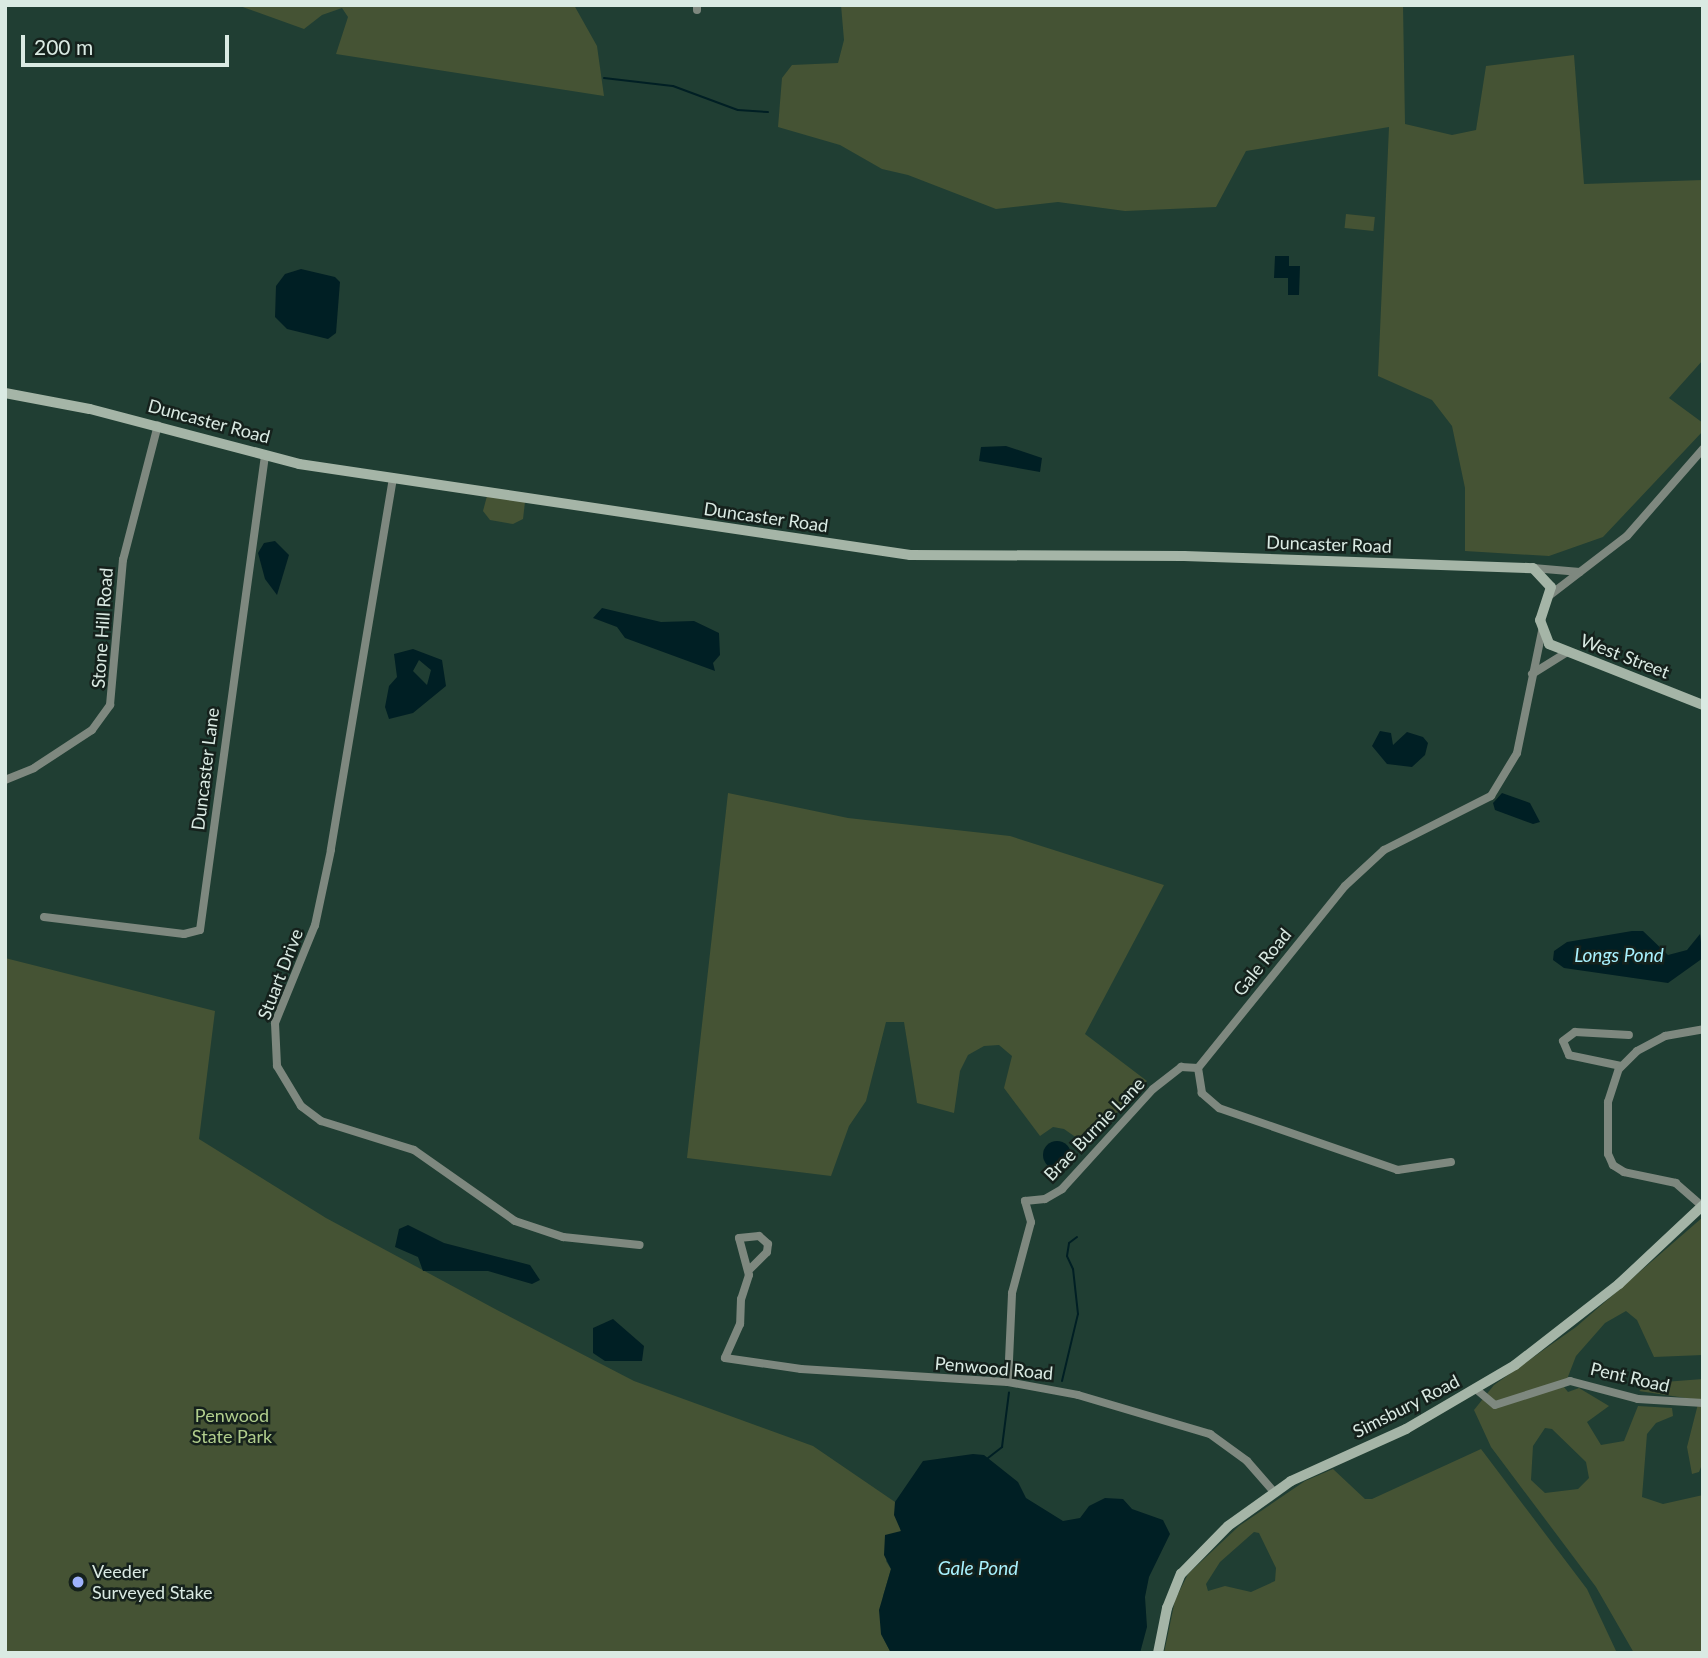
<!DOCTYPE html>
<html>
<head>
<meta charset="utf-8">
<style>
	body { margin:0 }
	#map { position:relative; width:1708px; height:1658px; overflow:hidden; background:#203e33; font-family:Lato,sans-serif }
	div>[style] { position:absolute }
	.green>* { inset:0; background:#455334; transform-origin:0 0 }
	.water>* { inset:0; background:#001f24 }
	.round { border-radius:50% }
	.stream>* { height:2px; margin:-1px; padding:0 1px; transform-origin:1px; border-radius:1px; background:#001f24 }
	.street>* { height:8px; margin:-4px; padding:0 4px; transform-origin:4px; border-radius:4px; background:#7e887f }
	.secondary>* { height:10px; margin:-5px; padding:0 5px; transform-origin:5px; border-radius:5px; background:#a5b5a7 }
	.dots>* { width:19px; height:19px; translate:-50% -50%; box-sizing:border-box; border:4px solid #15211c; border-radius:50% }
	span { translate:-50% -50%; white-space:nowrap; text-align:center; line-height:1.15; -webkit-text-stroke:5px #15211c; paint-order:stroke }
	.street-label { font-size:18px; color:#daeae3 }
	.park-label { font-size:18px; color:#b1ce8d }
	.poi-label { font-size:18px; color:#daeae3 }
	.left { translate:0 -50%; text-align:left }
	.water-label { font-size:19px; color:#a8f1fe; font-style:italic }
	.frame { position:absolute; inset:0; border:7px solid #daeae3; pointer-events:none }
	.scale { position:absolute; left:21px; top:35px; width:208px; height:32px; box-sizing:border-box; border:4px solid #daeae3; border-top:0; padding-left:9px; font-size:21px; line-height:24px; white-space:nowrap; color:#daeae3; -webkit-text-stroke:5px #15211c; paint-order:stroke }
</style>
</head>
<body>
<div id="map">
	<div class="green">
		<i style="clip-path:polygon(237px 5px,574px 5px,597px 46px,604px 96px,336px 54px,348px 17px,342px 8px,322px 15px,304px 29px)"></i>
		<i style="clip-path:polygon(841px 5px,1403px 5px,1405px 124px,1452px 135px,1476px 130px,1486px 66px,1574px 55px,1584px 184px,1703px 180px,1703px 360px,1669px 398px,1703px 423px,1703px 431px,1603px 537px,1549px 556px,1465px 551px,1465px 488px,1452px 426px,1432px 400px,1378px 376px,1389px 127px,1246px 151px,1216px 207px,1125px 211px,1058px 202px,996px 209px,908px 175px,882px 169px,840px 145px,778px 127px,782px 78px,792px 65px,838px 63px,844px 40px)"></i>
		<i style="left:1346px;top:214px;width:29px;height:14px;rotate:6deg"></i>
		<i style="clip-path:polygon(487px 496px,525px 502px,523px 519px,513px 524px,490px 520px,483px 511px)"></i>
		<i style="clip-path:polygon(728px 793px,848px 818px,1010px 836px,1164px 885px,1085px 1034px,1147px 1081px,1087px 1145px,1064px 1129px,1053px 1127px,1040px 1136px,1004px 1088px,1012px 1056px,999px 1045px,984px 1046px,968px 1055px,960px 1071px,954px 1113px,917px 1103px,904px 1022px,886px 1022px,866px 1101px,849px 1126px,831px 1176px,687px 1158px)"></i>
		<i style="clip-path:polygon(5px 958px,215px 1011px,199px 1139px,326px 1218px,497px 1310px,634px 1381px,813px 1446px,895px 1502px,901px 1532px,886px 1561px,891px 1569px,883px 1596px,881px 1634px,891px 1653px,5px 1653px)"></i>
		<i style="clip-path:polygon(evenodd,1703px 1217px,1703px 1355px,1654px 1357px,1637px 1320px,1626px 1311px,1605px 1323px,1576px 1356px,1564px 1387px,1568px 1392px,1579px 1388px,1609px 1406px,1587px 1422px,1601px 1445px,1624px 1441px,1638px 1406px,1672px 1408px,1673px 1416px,1656px 1423px,1647px 1434px,1642px 1497px,1663px 1504px,1703px 1495px,1703px 1653px,1634px 1653px,1596px 1587px,1491px 1447px,1474px 1410px,1494px 1385px,1576px 1327px,1703px 1217px,1545px 1428px,1552px 1429px,1586px 1462px,1589px 1478px,1578px 1489px,1545px 1493px,1531px 1480px,1533px 1446px,1545px 1428px)"></i>
		<i style="clip-path:polygon(1703px 1379px,1703px 1462px,1699px 1472px,1692px 1474px,1687px 1447px,1699px 1400px,1639px 1391px,1651px 1383px)"></i>
		<i style="clip-path:polygon(evenodd,1481px 1449px,1587px 1589px,1617px 1653px,1164px 1653px,1175px 1600px,1188px 1574px,1239px 1526px,1305px 1481px,1333px 1469px,1365px 1499px,1372px 1499px,1481px 1449px,1254px 1532px,1259px 1533px,1276px 1568px,1275px 1581px,1251px 1592px,1225px 1586px,1208px 1591px,1206px 1584px,1220px 1562px,1254px 1532px)"></i>
	</div>
	<div class="water">
		<i style="clip-path:polygon(1275px 256px,1289px 256px,1289px 266px,1300px 266px,1299px 295px,1288px 295px,1288px 278px,1274px 278px)"></i>
		<i style="clip-path:polygon(301px 269px,335px 277px,340px 282px,336px 333px,328px 339px,287px 329px,275px 317px,276px 286px,285px 274px)"></i>
		<i style="clip-path:polygon(1006px 446px,1042px 458px,1040px 472px,979px 461px,981px 447px)"></i>
		<i style="clip-path:polygon(275px 541px,289px 555px,277px 595px,265px 579px,258px 553px,264px 543px)"></i>
		<i style="clip-path:polygon(602px 608px,661px 622px,694px 621px,719px 633px,720px 655px,713px 663px,715px 671px,625px 638px,617px 627px,593px 618px)"></i>
		<i style="clip-path:polygon(evenodd,413px 649px,442px 660px,446px 686px,413px 713px,389px 719px,385px 707px,389px 686px,397px 677px,394px 654px,413px 649px,419px 660px,431px 670px,427px 685px,413px 671px,419px 660px)"></i>
		<i style="clip-path:polygon(1380px 731px,1391px 733px,1393px 745px,1407px 732px,1423px 737px,1428px 743px,1425px 755px,1412px 767px,1387px 764px,1372px 746px)"></i>
		<i style="clip-path:polygon(1502px 793px,1530px 803px,1540px 822px,1533px 824px,1495px 810px,1493px 803px)"></i>
		<i style="clip-path:polygon(1632px 931px,1643px 931px,1668px 955px,1687px 950px,1700px 934px,1703px 958px,1668px 983px,1564px 968px,1553px 960px,1554px 951px,1567px 942px)"></i>
		<i class="round" style="left:1043px;top:1141px;width:28px;height:28px"></i>
		<i style="clip-path:polygon(408px 1225px,444px 1243px,530px 1265px,540px 1280px,532px 1284px,488px 1271px,423px 1271px,418px 1257px,395px 1247px,399px 1229px)"></i>
		<i style="clip-path:polygon(613px 1319px,644px 1346px,642px 1361px,605px 1361px,593px 1353px,593px 1328px)"></i>
		<i style="clip-path:polygon(973px 1454px,984px 1455px,1018px 1482px,1026px 1498px,1063px 1521px,1080px 1518px,1089px 1506px,1105px 1498px,1123px 1499px,1132px 1509px,1163px 1520px,1170px 1534px,1149px 1577px,1145px 1597px,1147px 1627px,1140px 1653px,891px 1653px,881px 1634px,879px 1610px,891px 1569px,884px 1555px,885px 1535px,901px 1531px,894px 1515px,895px 1502px,923px 1461px)"></i>
	</div>
	<div class="stream">
		<i style="left:604px;top:78px;width:69px;rotate:6.6deg"></i>
		<i style="left:673px;top:86px;width:69px;rotate:20.3deg"></i>
		<i style="left:738px;top:110px;width:30px;rotate:4deg"></i>
		<i style="left:1062px;top:1381px;width:69px;rotate:-76.6deg"></i>
		<i style="left:1078px;top:1314px;width:45px;rotate:-96.3deg"></i>
		<i style="left:1073px;top:1269px;width:14px;rotate:-115deg"></i>
		<i style="left:1067px;top:1256px;width:13px;rotate:-81deg"></i>
		<i style="left:1069px;top:1243px;width:10px;rotate:-37deg"></i>
		<i style="left:988px;top:1458px;width:18px;rotate:-38deg"></i>
		<i style="left:1002px;top:1447px;width:55px;rotate:-82.7deg"></i>
	</div>
	<div class="street">
		<i style="left:697px;top:10px;width:5px;rotate:-90deg"></i>
		<i style="left:393px;top:478px;width:377px;rotate:99.5deg"></i>
		<i style="left:331px;top:850px;width:77px;rotate:102deg"></i>
		<i style="left:315px;top:925px;width:106px;rotate:112.2deg"></i>
		<i style="left:275px;top:1023px;width:43px;rotate:87.3deg"></i>
		<i style="left:277px;top:1066px;width:47px;rotate:59deg"></i>
		<i style="left:301px;top:1106px;width:25px;rotate:37deg"></i>
		<i style="left:321px;top:1121px;width:97px;rotate:17.3deg"></i>
		<i style="left:414px;top:1150px;width:123px;rotate:35.1deg"></i>
		<i style="left:515px;top:1221px;width:51px;rotate:18.4deg"></i>
		<i style="left:563px;top:1237px;width:77px;rotate:5.9deg"></i>
		<i style="left:1533px;top:568px;width:47px;rotate:4.9deg"></i>
		<i style="left:1550px;top:595px;width:97px;rotate:-37.5deg"></i>
		<i style="left:1627px;top:536px;width:116px;rotate:-48.9deg"></i>
		<i style="left:1532px;top:674px;width:40px;rotate:-32deg"></i>
		<i style="left:5px;top:780px;width:31px;rotate:-22deg"></i>
		<i style="left:34px;top:768px;width:69px;rotate:-33.2deg"></i>
		<i style="left:92px;top:730px;width:31px;rotate:-54deg"></i>
		<i style="left:110px;top:705px;width:146px;rotate:-84.9deg"></i>
		<i style="left:123px;top:560px;width:139px;rotate:-75.5deg"></i>
		<i style="left:44px;top:917px;width:141px;rotate:6.9deg"></i>
		<i style="left:184px;top:934px;width:16px;rotate:-14deg"></i>
		<i style="left:200px;top:930px;width:480px;rotate:-82.2deg"></i>
		<i style="left:1621px;top:1066px;width:53px;rotate:-168.1deg"></i>
		<i style="left:1569px;top:1055px;width:15px;rotate:-113deg"></i>
		<i style="left:1563px;top:1041px;width:15px;rotate:-37deg"></i>
		<i style="left:1575px;top:1032px;width:54px;rotate:3.2deg"></i>
		<i style="left:1451px;top:1162px;width:54px;rotate:171.4deg"></i>
		<i style="left:1398px;top:1170px;width:189px;rotate:-160.9deg"></i>
		<i style="left:1219px;top:1108px;width:23px;rotate:-139deg"></i>
		<i style="left:1202px;top:1093px;width:25px;rotate:-99deg"></i>
		<i style="left:1198px;top:1068px;width:234px;rotate:-51.1deg"></i>
		<i style="left:1345px;top:886px;width:53px;rotate:-42.7deg"></i>
		<i style="left:1384px;top:850px;width:120px;rotate:-26.8deg"></i>
		<i style="left:1491px;top:796px;width:50px;rotate:-58.8deg"></i>
		<i style="left:1517px;top:753px;width:125px;rotate:-78.4deg"></i>
		<i style="left:1702px;top:1206px;width:35px;rotate:-139deg"></i>
		<i style="left:1676px;top:1183px;width:53px;rotate:-168.1deg"></i>
		<i style="left:1624px;top:1172px;width:13px;rotate:-148deg"></i>
		<i style="left:1613px;top:1165px;width:12px;rotate:-114deg"></i>
		<i style="left:1608px;top:1154px;width:52px;rotate:-90deg"></i>
		<i style="left:1608px;top:1102px;width:35px;rotate:-72deg"></i>
		<i style="left:1619px;top:1069px;width:25px;rotate:-45deg"></i>
		<i style="left:1637px;top:1051px;width:32px;rotate:-28deg"></i>
		<i style="left:1665px;top:1036px;width:39px;rotate:-10deg"></i>
		<i style="left:749px;top:1270px;width:25px;rotate:-45deg"></i>
		<i style="left:767px;top:1252px;width:8px;rotate:-83deg"></i>
		<i style="left:768px;top:1244px;width:12px;rotate:-138deg"></i>
		<i style="left:759px;top:1236px;width:20px;rotate:174deg"></i>
		<i style="left:739px;top:1238px;width:38px;rotate:75deg"></i>
		<i style="left:749px;top:1275px;width:25px;rotate:108deg"></i>
		<i style="left:741px;top:1299px;width:25px;rotate:92deg"></i>
		<i style="left:740px;top:1324px;width:37px;rotate:114deg"></i>
		<i style="left:725px;top:1358px;width:77px;rotate:8.2deg"></i>
		<i style="left:801px;top:1369px;width:207px;rotate:3.6deg"></i>
		<i style="left:1008px;top:1382px;width:71px;rotate:10.5deg"></i>
		<i style="left:1078px;top:1395px;width:138px;rotate:16.5deg"></i>
		<i style="left:1210px;top:1434px;width:46px;rotate:36.1deg"></i>
		<i style="left:1247px;top:1461px;width:41px;rotate:48.9deg"></i>
		<i style="left:1008px;top:1382px;width:89px;rotate:-87.4deg"></i>
		<i style="left:1012px;top:1293px;width:73px;rotate:-75deg"></i>
		<i style="left:1031px;top:1222px;width:22px;rotate:-106deg"></i>
		<i style="left:1025px;top:1201px;width:20px;rotate:-6deg"></i>
		<i style="left:1045px;top:1199px;width:20px;rotate:-30deg"></i>
		<i style="left:1062px;top:1189px;width:135px;rotate:-47.7deg"></i>
		<i style="left:1153px;top:1089px;width:36px;rotate:-38deg"></i>
		<i style="left:1181px;top:1067px;width:17px;rotate:3deg"></i>
		<i style="left:1477px;top:1390px;width:23px;rotate:40deg"></i>
		<i style="left:1495px;top:1405px;width:79px;rotate:-17.7deg"></i>
		<i style="left:1570px;top:1381px;width:70px;rotate:14.8deg"></i>
		<i style="left:1638px;top:1399px;width:65px;rotate:3.5deg"></i>
	</div>
	<div class="secondary">
		<i style="left:5px;top:393px;width:86px;rotate:10.7deg"></i>
		<i style="left:90px;top:409px;width:216px;rotate:14.7deg"></i>
		<i style="left:299px;top:464px;width:618px;rotate:8.47deg"></i>
		<i style="left:910px;top:555px;width:274px;rotate:0.2deg"></i>
		<i style="left:1184px;top:556px;width:349px;rotate:2deg"></i>
		<i style="left:1533px;top:568px;width:26px;rotate:47deg"></i>
		<i style="left:1551px;top:587px;width:35px;rotate:108deg"></i>
		<i style="left:1540px;top:620px;width:26px;rotate:69deg"></i>
		<i style="left:1549px;top:644px;width:166px;rotate:21.6deg"></i>
		<i style="left:1158px;top:1653px;width:46px;rotate:-78.7deg"></i>
		<i style="left:1167px;top:1608px;width:37px;rotate:-68deg"></i>
		<i style="left:1181px;top:1574px;width:67px;rotate:-45.6deg"></i>
		<i style="left:1228px;top:1526px;width:77px;rotate:-35.5deg"></i>
		<i style="left:1291px;top:1481px;width:126px;rotate:-24.3deg"></i>
		<i style="left:1406px;top:1429px;width:126px;rotate:-30.4deg"></i>
		<i style="left:1515px;top:1365px;width:132px;rotate:-37.9deg"></i>
		<i style="left:1619px;top:1284px;width:115px;rotate:-43.2deg"></i>
	</div>
	<div class="dots">
		<i style="left:78px;top:1582px;background:#9fb3fd"></i>
	</div>
	<div class="street-label">
		<span style="left:209px;top:421px;rotate:15deg">Duncaster Road</span>
		<span style="left:766px;top:517px;rotate:8deg">Duncaster Road</span>
		<span style="left:1329px;top:544px;rotate:2deg">Duncaster Road</span>
		<span style="left:102px;top:628px;rotate:-86deg">Stone Hill Road</span>
		<span style="left:1625px;top:656px;rotate:21deg">West Street</span>
		<span style="left:205px;top:769px;rotate:-83deg">Duncaster Lane</span>
		<span style="left:1262px;top:962px;rotate:-51deg">Gale Road</span>
		<span style="left:280px;top:974px;rotate:-69deg">Stuart Drive</span>
		<span style="left:1094px;top:1129px;rotate:-46deg">Brae Burnie Lane</span>
		<span style="left:994px;top:1368px;rotate:5deg">Penwood Road</span>
		<span style="left:1630px;top:1377px;rotate:13deg">Pent Road</span>
		<span style="left:1406px;top:1406px;rotate:-27deg">Simsbury Road</span>
	</div>
	<div class="park-label">
		<span style="left:232px;top:1426px">Penwood<br>State Park</span>
	</div>
	<div class="poi-label">
		<span class="left" style="left:92px;top:1582px">Veeder<br>Surveyed Stake</span>
	</div>
	<div class="water-label">
		<span style="left:1619px;top:955px">Longs Pond</span>
		<span style="left:978px;top:1568px">Gale Pond</span>
	</div>
	<div class="frame"></div>
	<div class="scale">200 m</div>
</div>
</body>
</html>
